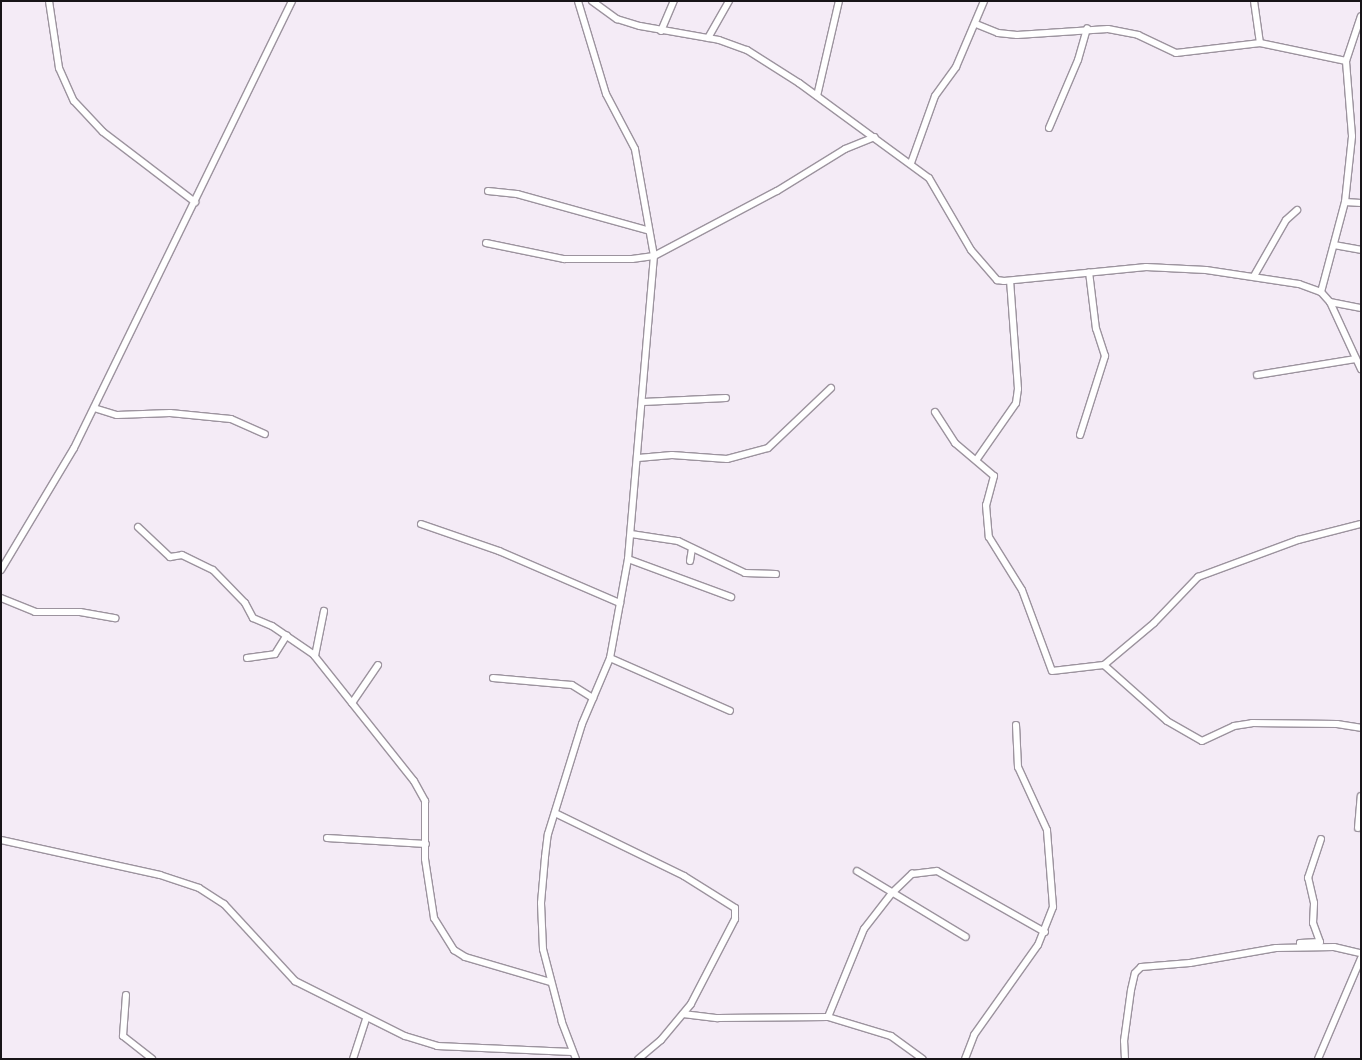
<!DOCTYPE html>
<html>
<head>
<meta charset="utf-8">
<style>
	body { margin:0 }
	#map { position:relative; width:1362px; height:1060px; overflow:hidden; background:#f4ebf6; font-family:"Archivo Narrow",sans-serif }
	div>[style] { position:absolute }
	.roads { filter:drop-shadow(1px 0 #9c939e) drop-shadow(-1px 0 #9c939e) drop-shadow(0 1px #9c939e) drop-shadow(0 -1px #9c939e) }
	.street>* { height:6px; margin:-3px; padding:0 3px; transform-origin:3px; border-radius:3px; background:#fff }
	span { translate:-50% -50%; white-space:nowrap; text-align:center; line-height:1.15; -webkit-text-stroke:5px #fefaff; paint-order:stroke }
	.frame { position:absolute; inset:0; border:2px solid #171418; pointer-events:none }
</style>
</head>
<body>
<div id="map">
	<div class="roads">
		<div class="street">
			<i style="left:49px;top:1px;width:68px;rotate:81.5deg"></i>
			<i style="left:59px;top:68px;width:36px;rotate:66deg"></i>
			<i style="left:74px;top:101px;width:42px;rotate:46.9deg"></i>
			<i style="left:103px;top:132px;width:116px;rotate:37.3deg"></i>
			<i style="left:592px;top:1px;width:31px;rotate:36deg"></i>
			<i style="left:617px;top:19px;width:24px;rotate:17deg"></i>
			<i style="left:640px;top:26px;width:80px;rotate:10deg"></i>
			<i style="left:719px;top:40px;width:30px;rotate:20deg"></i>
			<i style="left:747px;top:50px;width:62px;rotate:32.4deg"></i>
			<i style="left:799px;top:83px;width:161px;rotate:36.2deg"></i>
			<i style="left:929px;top:178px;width:83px;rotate:59.7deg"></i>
			<i style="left:971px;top:250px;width:40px;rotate:49deg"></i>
			<i style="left:997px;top:280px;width:7px;rotate:8deg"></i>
			<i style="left:1004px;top:281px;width:143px;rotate:-5.6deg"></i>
			<i style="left:1146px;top:267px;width:60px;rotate:2.9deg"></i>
			<i style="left:1206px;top:270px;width:94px;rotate:8.6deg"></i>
			<i style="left:1299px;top:284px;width:23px;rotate:20deg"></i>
			<i style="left:1321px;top:292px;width:13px;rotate:48deg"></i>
			<i style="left:1330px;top:302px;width:74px;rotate:65.2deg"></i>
			<i style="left:1254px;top:1px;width:42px;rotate:81.9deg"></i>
			<i style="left:976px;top:24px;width:24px;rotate:22deg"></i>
			<i style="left:998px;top:33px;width:19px;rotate:6deg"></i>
			<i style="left:1017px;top:35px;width:91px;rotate:-3.8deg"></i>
			<i style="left:1108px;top:29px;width:31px;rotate:11deg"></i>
			<i style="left:1138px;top:35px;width:42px;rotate:25.3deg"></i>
			<i style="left:1176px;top:53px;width:85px;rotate:-6.8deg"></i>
			<i style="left:1260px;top:43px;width:88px;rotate:11.8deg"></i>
			<i style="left:661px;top:31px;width:33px;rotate:-67deg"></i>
			<i style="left:708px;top:38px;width:43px;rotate:-60.4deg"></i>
			<i style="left:817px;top:96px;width:98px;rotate:-77deg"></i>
			<i style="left:1049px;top:128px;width:74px;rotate:-66.9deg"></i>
			<i style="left:1078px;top:60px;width:33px;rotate:-74deg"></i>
			<i style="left:911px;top:163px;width:71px;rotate:-70.3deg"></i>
			<i style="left:935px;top:96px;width:36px;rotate:-54deg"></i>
			<i style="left:956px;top:67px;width:72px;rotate:-67deg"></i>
			<i style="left:488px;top:191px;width:29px;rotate:6deg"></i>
			<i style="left:517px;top:194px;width:135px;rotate:15.5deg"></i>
			<i style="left:1345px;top:202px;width:16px;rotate:4deg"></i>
			<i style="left:486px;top:243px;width:80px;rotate:11.6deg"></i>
			<i style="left:564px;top:259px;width:68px"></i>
			<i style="left:632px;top:259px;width:22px;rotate:-8deg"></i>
			<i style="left:654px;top:256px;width:139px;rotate:-27.9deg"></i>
			<i style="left:777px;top:191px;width:80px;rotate:-31.7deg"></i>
			<i style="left:845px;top:149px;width:32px;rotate:-22deg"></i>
			<i style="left:1334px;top:245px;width:27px;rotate:10deg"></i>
			<i style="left:1254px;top:276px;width:64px;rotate:-60.3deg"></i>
			<i style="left:1286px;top:220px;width:15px;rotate:-42deg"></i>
			<i style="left:1321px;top:292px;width:93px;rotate:-75.1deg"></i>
			<i style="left:1345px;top:202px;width:66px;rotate:-83.9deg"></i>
			<i style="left:1352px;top:136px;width:75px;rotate:-94.6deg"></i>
			<i style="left:1346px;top:61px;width:47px;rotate:-71.6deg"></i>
			<i style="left:1330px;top:302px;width:32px;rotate:11deg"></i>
			<i style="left:1257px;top:375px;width:100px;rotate:-9.2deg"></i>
			<i style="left:643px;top:402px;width:83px;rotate:-2.8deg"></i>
			<i style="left:94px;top:408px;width:24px;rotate:17deg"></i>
			<i style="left:117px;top:415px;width:53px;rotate:-2.2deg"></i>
			<i style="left:170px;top:413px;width:61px;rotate:5.6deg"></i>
			<i style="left:231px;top:419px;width:37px;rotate:24deg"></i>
			<i style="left:935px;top:412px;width:37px;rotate:57deg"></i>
			<i style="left:955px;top:443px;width:51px;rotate:40.2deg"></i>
			<i style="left:994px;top:476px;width:30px;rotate:105deg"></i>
			<i style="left:986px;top:505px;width:32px;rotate:85deg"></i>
			<i style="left:989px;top:537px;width:62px;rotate:58.1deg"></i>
			<i style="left:1022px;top:590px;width:86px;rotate:69.7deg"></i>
			<i style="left:1052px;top:671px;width:52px;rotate:-6.6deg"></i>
			<i style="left:1104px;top:665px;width:65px;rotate:-40deg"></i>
			<i style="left:1154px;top:623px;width:64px;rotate:-46.3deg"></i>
			<i style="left:1198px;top:577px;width:107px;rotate:-20.3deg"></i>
			<i style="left:1298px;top:540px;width:65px;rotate:-14.3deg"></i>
			<i style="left:1080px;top:435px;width:83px;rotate:-72.4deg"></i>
			<i style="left:1105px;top:356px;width:28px;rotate:-108deg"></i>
			<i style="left:1096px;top:329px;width:57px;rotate:-97deg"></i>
			<i style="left:638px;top:458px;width:34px;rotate:-5deg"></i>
			<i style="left:672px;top:455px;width:55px;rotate:4.2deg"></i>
			<i style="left:727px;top:459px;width:42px;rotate:-15deg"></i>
			<i style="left:768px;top:448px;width:87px;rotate:-43.6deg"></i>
			<i style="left:977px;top:459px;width:68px;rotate:-55.1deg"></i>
			<i style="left:1016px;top:403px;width:14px;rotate:-82deg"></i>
			<i style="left:1018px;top:389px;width:108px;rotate:-94.2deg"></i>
			<i style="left:421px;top:524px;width:83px;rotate:19.1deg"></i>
			<i style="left:499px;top:551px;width:132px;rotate:23.3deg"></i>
			<i style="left:138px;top:527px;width:44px;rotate:43.2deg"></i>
			<i style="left:170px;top:557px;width:12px;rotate:-9deg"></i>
			<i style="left:182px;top:555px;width:34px;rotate:26deg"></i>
			<i style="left:213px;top:570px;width:46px;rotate:45.9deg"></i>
			<i style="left:245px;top:603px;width:17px;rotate:62deg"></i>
			<i style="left:253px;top:618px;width:21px;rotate:23deg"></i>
			<i style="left:272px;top:626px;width:50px;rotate:34.3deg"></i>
			<i style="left:313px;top:654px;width:162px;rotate:51.5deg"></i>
			<i style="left:414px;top:781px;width:23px;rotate:61deg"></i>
			<i style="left:425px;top:801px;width:58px;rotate:90deg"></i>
			<i style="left:425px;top:859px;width:60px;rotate:81.3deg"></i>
			<i style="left:434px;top:918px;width:38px;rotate:58deg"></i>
			<i style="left:454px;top:950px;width:13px;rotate:32deg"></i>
			<i style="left:465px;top:957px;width:89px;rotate:16.4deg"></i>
			<i style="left:631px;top:534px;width:48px;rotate:8.5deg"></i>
			<i style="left:678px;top:541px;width:74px;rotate:25.5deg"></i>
			<i style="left:745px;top:573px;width:31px;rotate:2deg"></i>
			<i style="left:628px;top:559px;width:110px;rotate:20.3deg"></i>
			<i style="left:690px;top:561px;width:13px;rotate:-81deg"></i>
			<i style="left:1px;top:570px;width:142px;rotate:-59.1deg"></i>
			<i style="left:74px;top:448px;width:497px;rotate:-64deg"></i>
			<i style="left:1px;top:598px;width:37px;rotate:22deg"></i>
			<i style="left:35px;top:612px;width:45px"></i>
			<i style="left:80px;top:612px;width:36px;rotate:10deg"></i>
			<i style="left:315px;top:656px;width:46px;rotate:-78.7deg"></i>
			<i style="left:247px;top:658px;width:28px;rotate:-8deg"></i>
			<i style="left:275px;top:654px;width:22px;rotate:-58deg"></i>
			<i style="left:610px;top:658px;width:131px;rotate:23.8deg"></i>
			<i style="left:1104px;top:665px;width:84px;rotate:41.6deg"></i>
			<i style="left:1167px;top:721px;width:40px;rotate:29.7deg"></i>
			<i style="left:1202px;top:741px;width:35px;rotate:-25deg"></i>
			<i style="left:1234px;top:726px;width:18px;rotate:-9deg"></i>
			<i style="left:1252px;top:723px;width:85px;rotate:0.7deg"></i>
			<i style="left:1337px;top:724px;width:24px;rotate:9deg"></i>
			<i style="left:493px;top:678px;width:79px;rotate:5.1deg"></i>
			<i style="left:572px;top:685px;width:25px;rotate:32deg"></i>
			<i style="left:352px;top:703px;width:46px;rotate:-55.6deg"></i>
			<i style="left:555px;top:813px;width:144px;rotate:26deg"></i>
			<i style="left:684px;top:876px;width:60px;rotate:32.1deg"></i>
			<i style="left:735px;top:908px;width:11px;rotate:90deg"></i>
			<i style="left:735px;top:919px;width:96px;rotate:117.4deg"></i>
			<i style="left:691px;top:1004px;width:47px;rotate:129.8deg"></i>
			<i style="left:661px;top:1040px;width:30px;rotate:140deg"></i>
			<i style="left:1358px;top:828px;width:32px;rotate:-85deg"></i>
			<i style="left:327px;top:838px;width:99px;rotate:3.5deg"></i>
			<i style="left:1px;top:840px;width:163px;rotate:12.4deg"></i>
			<i style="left:160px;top:875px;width:41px;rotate:18.4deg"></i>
			<i style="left:199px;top:888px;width:30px;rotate:33deg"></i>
			<i style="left:224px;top:904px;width:105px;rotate:47.3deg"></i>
			<i style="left:295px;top:981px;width:123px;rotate:26.6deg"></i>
			<i style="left:405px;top:1036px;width:34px;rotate:17deg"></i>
			<i style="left:437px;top:1046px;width:135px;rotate:2.5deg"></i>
			<i style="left:857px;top:871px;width:127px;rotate:31.2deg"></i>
			<i style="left:1301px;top:947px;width:4px;rotate:-104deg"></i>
			<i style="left:1300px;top:943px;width:20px;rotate:-3deg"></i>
			<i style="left:1320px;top:942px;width:20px;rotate:-110deg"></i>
			<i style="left:1313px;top:923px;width:20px;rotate:-87deg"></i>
			<i style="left:1314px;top:903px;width:26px;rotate:-103deg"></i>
			<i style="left:1308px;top:878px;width:41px;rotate:-71.6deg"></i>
			<i style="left:126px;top:995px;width:41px;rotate:94.2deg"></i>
			<i style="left:123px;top:1036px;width:37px;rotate:38deg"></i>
			<i style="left:683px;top:1014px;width:35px;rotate:7deg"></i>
			<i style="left:718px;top:1018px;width:110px;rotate:-0.5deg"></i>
			<i style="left:828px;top:1017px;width:66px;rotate:16.8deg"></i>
			<i style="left:891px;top:1036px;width:39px;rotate:36deg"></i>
			<i style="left:828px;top:1017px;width:95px;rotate:-67.8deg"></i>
			<i style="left:864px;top:929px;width:46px;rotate:-52.1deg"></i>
			<i style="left:892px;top:893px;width:28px;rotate:-44deg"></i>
			<i style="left:912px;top:874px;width:25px;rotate:-7deg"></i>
			<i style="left:937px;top:871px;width:124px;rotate:29.5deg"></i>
			<i style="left:353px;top:1059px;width:42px;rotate:-72deg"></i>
			<i style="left:576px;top:1059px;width:40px;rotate:-111deg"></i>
			<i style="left:562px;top:1022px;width:75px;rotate:-104.6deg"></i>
			<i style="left:543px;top:949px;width:46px;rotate:-92.5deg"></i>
			<i style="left:541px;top:903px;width:46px;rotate:-85deg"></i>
			<i style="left:545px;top:857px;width:23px;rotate:-83deg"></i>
			<i style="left:548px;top:834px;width:115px;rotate:-72.8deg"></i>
			<i style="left:582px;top:724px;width:72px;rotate:-67deg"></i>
			<i style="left:610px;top:658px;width:101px;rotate:-79.7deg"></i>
			<i style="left:628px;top:559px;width:304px;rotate:-85.1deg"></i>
			<i style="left:654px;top:256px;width:109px;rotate:-100.1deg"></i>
			<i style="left:635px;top:149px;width:62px;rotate:-117.8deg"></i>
			<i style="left:606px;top:94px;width:97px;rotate:-106.8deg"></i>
			<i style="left:965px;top:1059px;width:26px;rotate:-69deg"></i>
			<i style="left:974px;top:1035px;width:110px;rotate:-54.6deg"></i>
			<i style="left:1038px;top:945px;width:41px;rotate:-68.5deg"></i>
			<i style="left:1053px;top:907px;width:77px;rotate:-94.5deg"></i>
			<i style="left:1047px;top:830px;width:69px;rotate:-114.7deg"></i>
			<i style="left:1018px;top:767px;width:42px;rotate:-92.7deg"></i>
			<i style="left:1125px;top:1059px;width:18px;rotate:-93deg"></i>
			<i style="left:1124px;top:1041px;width:51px;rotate:-82.2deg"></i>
			<i style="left:1131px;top:990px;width:17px;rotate:-77deg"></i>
			<i style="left:1135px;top:973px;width:8px;rotate:-45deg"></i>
			<i style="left:1141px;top:967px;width:49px;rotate:-4.7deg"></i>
			<i style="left:1190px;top:963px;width:87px;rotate:-9.9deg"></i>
			<i style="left:1276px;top:948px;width:58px;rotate:-1deg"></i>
			<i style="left:1334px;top:947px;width:28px;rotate:13deg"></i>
			<i style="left:1318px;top:1059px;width:110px;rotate:-66.9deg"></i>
		</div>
	</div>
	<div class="frame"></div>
</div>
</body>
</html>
